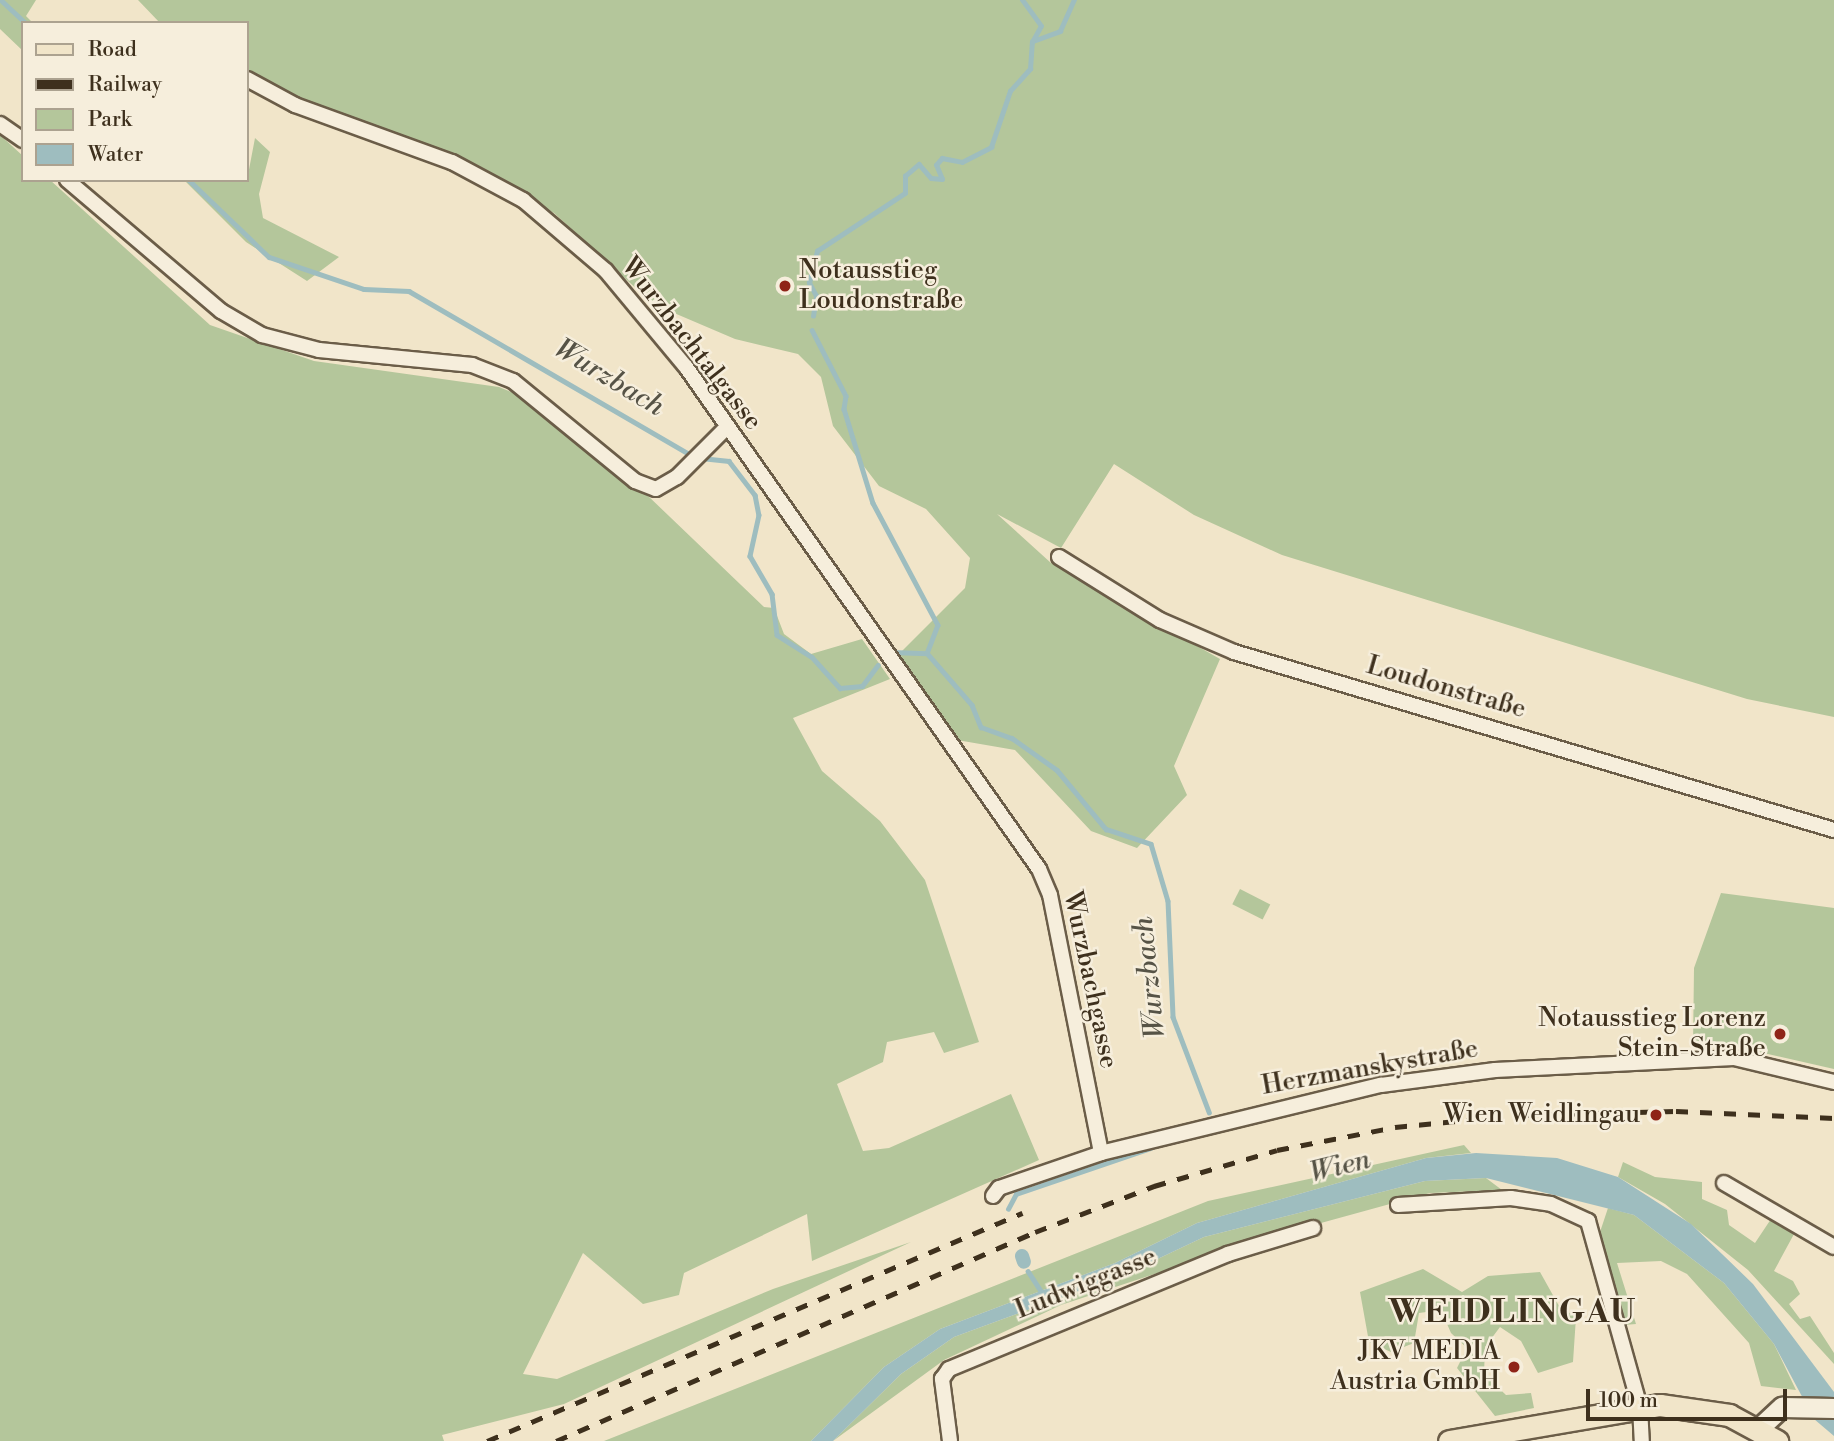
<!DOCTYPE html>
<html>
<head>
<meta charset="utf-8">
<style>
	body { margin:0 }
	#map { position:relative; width:1834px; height:1441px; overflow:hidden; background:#f1e5c9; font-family:"Libre Bodoni",serif }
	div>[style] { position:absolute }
	.green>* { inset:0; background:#b4c69b; transform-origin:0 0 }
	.water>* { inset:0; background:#9ebdbf }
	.stream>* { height:4.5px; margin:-2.25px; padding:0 2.25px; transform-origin:2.25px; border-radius:2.25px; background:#9ebdbf }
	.canal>* { height:14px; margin:-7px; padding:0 7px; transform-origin:7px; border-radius:7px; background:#9ebdbf }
	.roads { filter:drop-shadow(2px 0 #6b5d48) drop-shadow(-2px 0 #6b5d48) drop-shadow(0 2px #6b5d48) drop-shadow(0 -2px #6b5d48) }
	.minor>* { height:14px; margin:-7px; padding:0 7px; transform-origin:7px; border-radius:7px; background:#f6eedc }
	.secondary>* { height:19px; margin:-9.5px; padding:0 9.5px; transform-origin:9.5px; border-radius:9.5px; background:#f6eedc }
	.primary>* { height:21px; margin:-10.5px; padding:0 10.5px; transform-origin:10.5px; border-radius:10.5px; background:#f1e5c9 }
	.rail>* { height:4.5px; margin-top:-2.25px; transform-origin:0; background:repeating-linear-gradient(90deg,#3e301d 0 12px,transparent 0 24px) }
	.dots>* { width:19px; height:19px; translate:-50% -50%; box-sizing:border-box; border:4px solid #f6eedc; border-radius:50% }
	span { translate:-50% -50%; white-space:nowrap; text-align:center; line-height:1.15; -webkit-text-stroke:5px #f6eedc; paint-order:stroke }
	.poi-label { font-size:26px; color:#3e301d }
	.left { translate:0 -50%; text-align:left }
	.right { translate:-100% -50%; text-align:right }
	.street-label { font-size:26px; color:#3e301d }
	.water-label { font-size:28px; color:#565346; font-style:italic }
	.district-label { font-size:33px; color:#3e301d; font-weight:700; letter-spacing:2px }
	.legend { position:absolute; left:21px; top:21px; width:228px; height:161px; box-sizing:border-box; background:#f6eedc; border:2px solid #aca290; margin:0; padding:9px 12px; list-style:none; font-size:21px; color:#3e301d }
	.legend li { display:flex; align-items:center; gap:14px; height:35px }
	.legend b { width:35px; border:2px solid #aca290 }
	.scale { position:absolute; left:1586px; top:1389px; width:201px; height:32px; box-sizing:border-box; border:4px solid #3e301d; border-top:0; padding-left:9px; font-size:21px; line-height:24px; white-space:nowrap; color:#3e301d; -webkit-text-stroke:5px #f6eedc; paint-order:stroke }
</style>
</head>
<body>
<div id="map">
	<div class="green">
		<i style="clip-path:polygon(0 0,36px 0,26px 16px,33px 23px,23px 23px,23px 51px,0 29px)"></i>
		<i style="clip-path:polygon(138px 0,1834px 0,1834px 717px,1747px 699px,1282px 555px,1194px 515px,1114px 464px,1061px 548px,997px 514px,1051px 563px,1220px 659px,1174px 766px,1187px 795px,1137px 848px,1091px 831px,1015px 750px,957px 740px,896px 657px,965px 588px,970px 558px,926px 509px,879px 486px,833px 426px,821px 377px,798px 354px,735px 339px,653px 304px,554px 213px,437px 152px,285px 100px,247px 77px,247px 23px,160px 23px)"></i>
		<i style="clip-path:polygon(0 135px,23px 156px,23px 180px,50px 180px,210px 325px,314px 361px,499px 387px,526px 398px,646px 494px,764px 607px,774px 608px,784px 634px,811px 654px,862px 639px,890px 679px,793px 718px,822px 771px,880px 821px,925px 880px,979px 1042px,944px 1053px,934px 1032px,887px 1042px,883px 1062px,837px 1084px,863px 1151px,889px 1148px,1011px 1094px,1039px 1160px,812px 1261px,807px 1214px,684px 1273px,679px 1295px,643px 1304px,583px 1253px,523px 1374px,557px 1379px,773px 1289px,911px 1242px,564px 1404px,442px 1435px,444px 1441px,0 1441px)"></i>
		<i style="clip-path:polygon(255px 138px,270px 152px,259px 194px,263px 218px,339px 257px,307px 281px,246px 242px,184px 180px,247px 180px)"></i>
		<i style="left:1240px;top:889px;width:34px;height:17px;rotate:27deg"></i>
		<i style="clip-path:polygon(1721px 893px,1834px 908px,1834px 1069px,1737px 1047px,1693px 1047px,1694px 968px)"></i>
		<i style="clip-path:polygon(1464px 1145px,1471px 1153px,1426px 1158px,1197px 1223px,1115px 1263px,940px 1329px,884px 1367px,811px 1441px,604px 1441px,1208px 1201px)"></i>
		<i style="clip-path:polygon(1623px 1162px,1655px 1177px,1702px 1182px,1702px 1199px,1727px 1210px,1729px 1225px,1755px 1243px,1771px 1219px,1794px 1234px,1774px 1271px,1793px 1281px,1800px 1294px,1789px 1304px,1800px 1319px,1810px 1316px,1834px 1353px,1834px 1364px,1748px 1270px,1665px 1204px,1618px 1177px)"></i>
		<i style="clip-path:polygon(1486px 1178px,1502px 1190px,1430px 1193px,1245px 1244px,1061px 1305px,944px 1360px,833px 1441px,901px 1374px,954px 1337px,1128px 1273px,1204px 1237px,1425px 1181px)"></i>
		<i style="clip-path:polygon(1608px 1208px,1634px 1215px,1724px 1283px,1774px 1344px,1796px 1390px,1761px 1386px,1749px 1343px,1687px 1274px,1661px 1261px,1617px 1263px,1636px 1324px,1624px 1325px,1600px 1232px)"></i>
		<i style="clip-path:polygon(1423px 1269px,1462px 1292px,1488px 1276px,1540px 1272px,1559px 1306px,1576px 1317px,1573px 1362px,1538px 1373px,1521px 1341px,1500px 1327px,1485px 1347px,1484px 1374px,1506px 1395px,1531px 1393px,1534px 1408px,1495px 1416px,1457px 1368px,1467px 1348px,1451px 1333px,1441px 1310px,1419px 1313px,1414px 1343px,1391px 1352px,1369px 1342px,1360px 1292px)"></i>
	</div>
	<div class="water">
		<i style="clip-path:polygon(1476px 1153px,1557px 1158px,1618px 1177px,1691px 1224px,1753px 1284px,1834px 1392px,1834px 1436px,1814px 1419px,1774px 1344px,1724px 1283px,1634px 1215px,1486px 1178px,1425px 1181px,1204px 1237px,1128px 1273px,954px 1337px,901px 1374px,833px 1441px,811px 1441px,884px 1367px,940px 1329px,1115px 1263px,1197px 1223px,1426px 1158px)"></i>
	</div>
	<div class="stream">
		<i style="left:1px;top:0;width:34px;rotate:43deg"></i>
		<i style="left:1033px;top:41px;width:29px;rotate:-20deg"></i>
		<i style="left:1060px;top:31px;width:34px;rotate:-66deg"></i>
		<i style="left:189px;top:180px;width:111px;rotate:43.9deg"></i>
		<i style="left:269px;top:257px;width:100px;rotate:18.6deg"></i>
		<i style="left:364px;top:289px;width:45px;rotate:2.5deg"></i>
		<i style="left:409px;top:291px;width:328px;rotate:30.2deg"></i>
		<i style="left:813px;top:316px;width:20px;rotate:-81deg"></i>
		<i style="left:816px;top:296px;width:15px;rotate:-118deg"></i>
		<i style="left:809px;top:283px;width:33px;rotate:-76deg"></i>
		<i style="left:817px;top:251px;width:105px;rotate:-33.4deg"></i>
		<i style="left:905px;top:193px;width:17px;rotate:-90deg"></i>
		<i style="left:905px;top:176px;width:18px;rotate:-41deg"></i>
		<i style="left:919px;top:164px;width:18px;rotate:49deg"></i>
		<i style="left:931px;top:178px;width:11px;rotate:5deg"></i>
		<i style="left:942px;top:179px;width:15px;rotate:-113deg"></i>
		<i style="left:936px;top:165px;width:9px;rotate:-49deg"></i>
		<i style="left:942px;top:158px;width:20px;rotate:11deg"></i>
		<i style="left:962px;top:162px;width:33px;rotate:-27deg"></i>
		<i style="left:991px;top:147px;width:59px;rotate:-71.3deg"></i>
		<i style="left:1010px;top:91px;width:30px;rotate:-48deg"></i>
		<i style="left:1030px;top:69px;width:27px;rotate:-86deg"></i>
		<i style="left:1032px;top:42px;width:18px;rotate:-61deg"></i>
		<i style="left:1041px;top:26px;width:32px;rotate:-126deg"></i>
		<i style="left:812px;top:330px;width:74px;rotate:62.7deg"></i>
		<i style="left:846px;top:396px;width:13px;rotate:99deg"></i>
		<i style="left:844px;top:409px;width:98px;rotate:72.9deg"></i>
		<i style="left:873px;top:503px;width:138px;rotate:62deg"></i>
		<i style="left:938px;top:625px;width:30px;rotate:111deg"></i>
		<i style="left:701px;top:458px;width:28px;rotate:6deg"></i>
		<i style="left:729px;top:461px;width:43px;rotate:52.6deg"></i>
		<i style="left:755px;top:495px;width:20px;rotate:79deg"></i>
		<i style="left:759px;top:515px;width:42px;rotate:102.4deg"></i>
		<i style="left:750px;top:556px;width:44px;rotate:59.9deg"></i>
		<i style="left:772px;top:594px;width:41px;rotate:83deg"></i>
		<i style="left:777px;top:635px;width:41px;rotate:32.2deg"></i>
		<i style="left:812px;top:657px;width:42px;rotate:47.9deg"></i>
		<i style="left:840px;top:688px;width:22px;rotate:-5deg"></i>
		<i style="left:862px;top:686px;width:26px;rotate:-53deg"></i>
		<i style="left:891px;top:652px;width:36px;rotate:2deg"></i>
		<i style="left:927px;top:653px;width:69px;rotate:49.1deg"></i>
		<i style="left:972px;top:705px;width:24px;rotate:68deg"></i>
		<i style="left:981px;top:727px;width:33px;rotate:20deg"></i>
		<i style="left:1012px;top:738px;width:55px;rotate:35.4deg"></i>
		<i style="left:1057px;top:770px;width:77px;rotate:50.3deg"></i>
		<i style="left:1106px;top:829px;width:47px;rotate:18.4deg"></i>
		<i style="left:1151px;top:844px;width:59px;rotate:73.4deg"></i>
		<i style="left:1168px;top:901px;width:116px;rotate:87.5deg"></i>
		<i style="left:1173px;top:1017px;width:102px;rotate:69.2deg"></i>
		<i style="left:1008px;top:1209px;width:17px;rotate:-62deg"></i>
		<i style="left:1016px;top:1194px;width:142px;rotate:-18.9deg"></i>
		<i style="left:1028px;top:1271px;width:27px;rotate:57deg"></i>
	</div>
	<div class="canal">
		<i style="left:1022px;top:1256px;width:6px;rotate:72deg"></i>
	</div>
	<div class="roads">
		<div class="minor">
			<i style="left:247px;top:79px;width:55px;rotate:28.4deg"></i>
			<i style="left:295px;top:105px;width:167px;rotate:20deg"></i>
			<i style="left:452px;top:162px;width:81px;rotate:28.2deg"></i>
			<i style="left:523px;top:200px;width:109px;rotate:40.5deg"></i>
			<i style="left:606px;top:271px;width:125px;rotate:50.2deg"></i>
			<i style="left:686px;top:367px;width:614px;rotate:54.89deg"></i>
			<i style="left:1039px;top:869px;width:28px;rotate:67deg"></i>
			<i style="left:1050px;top:895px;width:263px;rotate:78.8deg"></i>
			<i style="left:1101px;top:1153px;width:288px;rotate:-13.7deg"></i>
			<i style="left:1381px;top:1085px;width:115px;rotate:-7.5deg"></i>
			<i style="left:1495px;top:1070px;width:239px;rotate:-2.9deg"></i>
			<i style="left:1734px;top:1058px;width:103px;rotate:13.5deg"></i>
			<i style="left:0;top:124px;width:28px;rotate:35deg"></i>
			<i style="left:67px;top:180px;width:202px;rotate:40.4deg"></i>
			<i style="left:221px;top:311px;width:48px;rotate:30.3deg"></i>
			<i style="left:262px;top:335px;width:59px;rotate:14.7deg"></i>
			<i style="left:319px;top:350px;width:154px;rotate:5.6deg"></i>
			<i style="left:472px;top:365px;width:44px;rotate:21.3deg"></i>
			<i style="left:513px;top:381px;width:158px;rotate:39.3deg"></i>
			<i style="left:635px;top:481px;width:22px;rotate:21deg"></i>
			<i style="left:656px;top:489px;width:24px;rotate:-30deg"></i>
			<i style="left:677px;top:477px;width:71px;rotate:-45deg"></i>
			<i style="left:1059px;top:557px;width:119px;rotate:32deg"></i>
			<i style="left:1160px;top:620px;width:81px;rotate:23.4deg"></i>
			<i style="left:1234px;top:652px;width:626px;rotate:16.52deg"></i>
			<i style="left:1724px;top:1183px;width:127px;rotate:30.2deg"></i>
			<i style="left:993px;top:1196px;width:10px;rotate:-53deg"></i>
			<i style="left:999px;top:1188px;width:108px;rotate:-18.9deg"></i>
			<i style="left:1398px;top:1205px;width:113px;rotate:-3.5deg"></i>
			<i style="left:1511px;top:1198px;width:40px;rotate:8.5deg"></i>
			<i style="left:1551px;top:1204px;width:41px;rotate:24.7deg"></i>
			<i style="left:1588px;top:1221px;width:193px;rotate:74.4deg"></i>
			<i style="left:1640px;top:1407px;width:34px;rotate:87deg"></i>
			<i style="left:950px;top:1441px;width:63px;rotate:-97.4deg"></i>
			<i style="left:942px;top:1379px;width:12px;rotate:-55deg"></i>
			<i style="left:949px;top:1369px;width:302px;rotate:-22.4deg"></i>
			<i style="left:1228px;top:1254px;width:89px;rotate:-17deg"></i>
		</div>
		<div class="secondary">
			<i style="left:1758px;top:1429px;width:33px;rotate:-43deg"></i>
			<i style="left:1782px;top:1407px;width:52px;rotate:1.1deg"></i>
		</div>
		<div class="primary">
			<i style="left:1449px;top:1441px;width:214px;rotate:-9.7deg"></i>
			<i style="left:1660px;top:1405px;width:70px;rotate:8.2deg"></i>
			<i style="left:1729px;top:1415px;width:55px;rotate:28.4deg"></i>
		</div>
	</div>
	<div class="rail">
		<i style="left:487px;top:1441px;width:582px;rotate:-23.08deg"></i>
		<i style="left:556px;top:1441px;width:523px;rotate:-23.57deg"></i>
		<i style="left:1035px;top:1232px;width:128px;rotate:-21.1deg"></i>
		<i style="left:1154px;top:1186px;width:128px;rotate:-16.3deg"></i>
		<i style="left:1277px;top:1150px;width:120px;rotate:-11deg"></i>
		<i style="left:1395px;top:1127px;width:123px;rotate:-5.6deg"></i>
		<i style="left:1517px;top:1115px;width:159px;rotate:-1.4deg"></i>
		<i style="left:1676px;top:1111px;width:158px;rotate:2.5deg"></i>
	</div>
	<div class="dots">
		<i style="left:785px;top:286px;background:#8f2418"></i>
		<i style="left:1780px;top:1034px;background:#8f2418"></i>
		<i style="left:1656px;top:1115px;background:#8f2418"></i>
		<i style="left:1514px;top:1367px;background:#8f2418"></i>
	</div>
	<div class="poi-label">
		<span class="left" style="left:799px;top:286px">Notausstieg<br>Loudonstraße</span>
		<span class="right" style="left:1766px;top:1034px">Notausstieg Lorenz<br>Stein-Straße</span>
		<span class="right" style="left:1640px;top:1115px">Wien Weidlingau</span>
		<span class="right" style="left:1500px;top:1367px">JKV MEDIA<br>Austria GmbH</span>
	</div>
	<div class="street-label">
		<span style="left:691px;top:344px;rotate:52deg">Wurzbachtalgasse</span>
		<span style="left:1446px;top:688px;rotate:16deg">Loudonstraße</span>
		<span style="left:1090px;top:980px;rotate:78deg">Wurzbachgasse</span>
		<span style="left:1370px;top:1068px;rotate:-10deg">Herzmanskystraße</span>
		<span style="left:1086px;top:1284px;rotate:-22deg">Ludwiggasse</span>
	</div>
	<div class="water-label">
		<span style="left:609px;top:378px;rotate:31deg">Wurzbach</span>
		<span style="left:1150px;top:978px;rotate:-96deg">Wurzbach</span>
		<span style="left:1340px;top:1167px;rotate:-14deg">Wien</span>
	</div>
	<div class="district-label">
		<span style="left:1513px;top:1313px">WEIDLINGAU</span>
	</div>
	<ul class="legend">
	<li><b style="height:9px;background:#f1e5c9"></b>Road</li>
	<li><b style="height:9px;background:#3e301d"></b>Railway</li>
	<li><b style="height:19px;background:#b4c69b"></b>Park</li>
	<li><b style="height:19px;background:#9ebdbf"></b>Water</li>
	</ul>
	<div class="scale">100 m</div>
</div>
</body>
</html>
